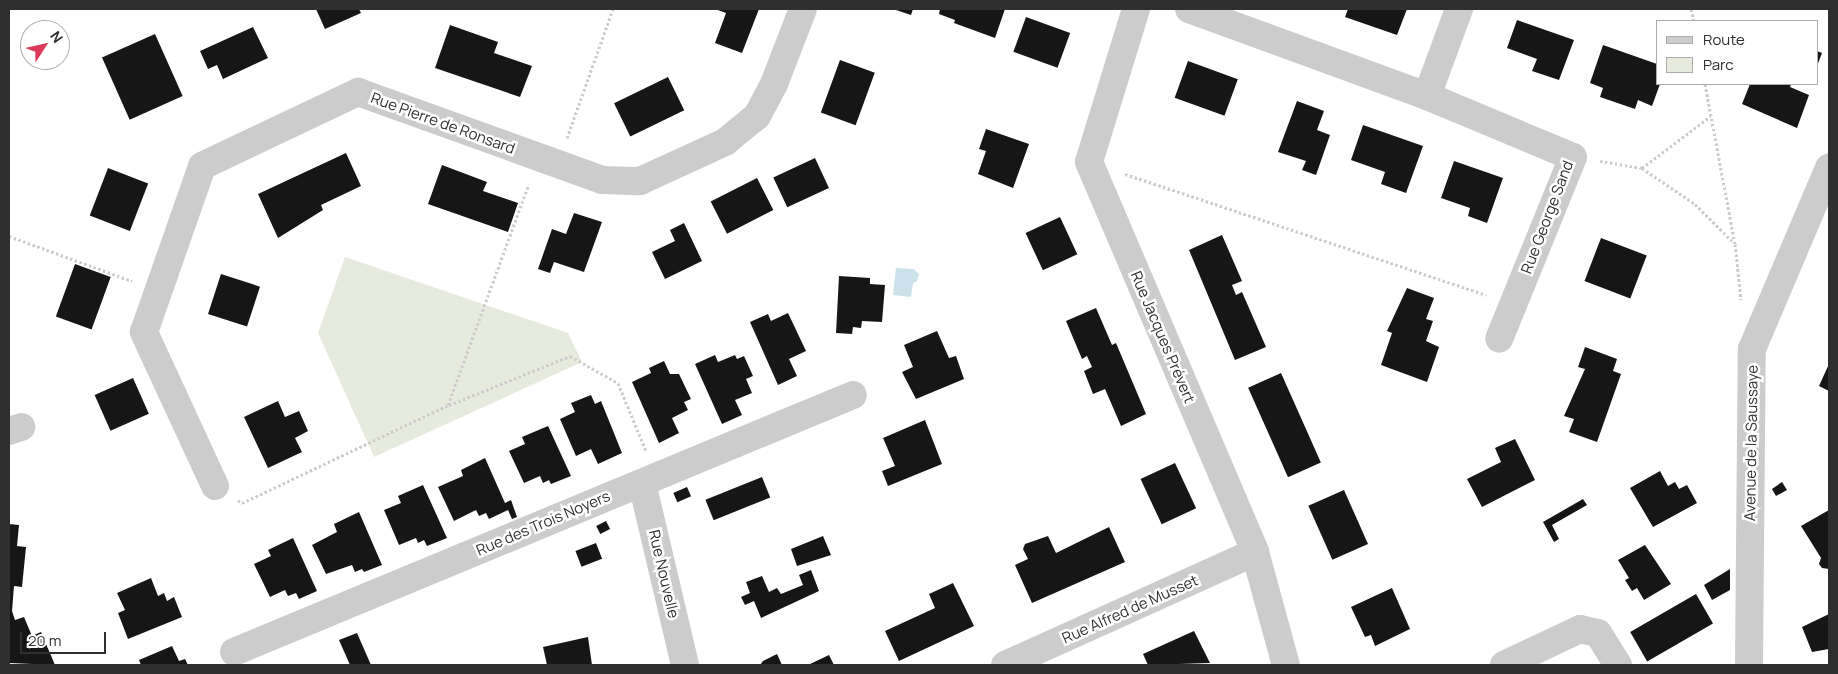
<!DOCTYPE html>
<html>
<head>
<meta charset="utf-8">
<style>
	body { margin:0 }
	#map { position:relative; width:1838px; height:674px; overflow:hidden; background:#fff; font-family:Manrope,sans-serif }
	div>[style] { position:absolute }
	.green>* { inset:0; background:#e7ebdd }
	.water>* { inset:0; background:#cae2ea }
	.building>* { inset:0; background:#161616; transform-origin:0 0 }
	.path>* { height:3px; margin-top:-1.5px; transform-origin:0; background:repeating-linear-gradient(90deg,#ccc 0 2.5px,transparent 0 5px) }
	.minor>* { height:28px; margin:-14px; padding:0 14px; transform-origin:14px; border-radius:14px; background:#ccc }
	span { translate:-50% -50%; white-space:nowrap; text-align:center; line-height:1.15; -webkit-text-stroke:5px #fff; paint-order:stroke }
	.street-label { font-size:15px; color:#2f2f2f }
	.frame { position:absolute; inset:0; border:10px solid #2f2f2f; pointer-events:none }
	.legend { position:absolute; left:1656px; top:20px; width:162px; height:65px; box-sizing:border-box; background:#fff; border:1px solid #acacac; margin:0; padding:6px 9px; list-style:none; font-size:15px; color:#2f2f2f }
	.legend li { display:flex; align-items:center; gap:10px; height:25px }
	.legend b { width:25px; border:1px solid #acacac }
	.north { position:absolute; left:20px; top:20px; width:50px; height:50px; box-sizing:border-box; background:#fff; border:1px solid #acacac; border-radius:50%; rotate:55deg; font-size:14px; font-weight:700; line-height:20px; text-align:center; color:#2f2f2f }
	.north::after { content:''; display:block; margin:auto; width:18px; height:22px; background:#de385b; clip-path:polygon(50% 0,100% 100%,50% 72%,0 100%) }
	.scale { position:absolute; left:20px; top:632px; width:86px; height:22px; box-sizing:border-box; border:2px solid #2f2f2f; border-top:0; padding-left:6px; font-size:15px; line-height:18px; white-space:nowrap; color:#2f2f2f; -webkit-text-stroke:4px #fff; paint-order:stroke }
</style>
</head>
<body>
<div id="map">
	<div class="green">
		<i style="clip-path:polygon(345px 257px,568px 333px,582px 362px,374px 457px,318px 333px)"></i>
	</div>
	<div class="water">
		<i style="clip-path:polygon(896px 268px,914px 269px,919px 274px,917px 281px,913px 283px,911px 297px,893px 295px)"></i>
	</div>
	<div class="building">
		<i style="clip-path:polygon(316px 9px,359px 9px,361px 13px,325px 29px)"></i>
		<i style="clip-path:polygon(715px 9px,759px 9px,742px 53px,715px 43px,726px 13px)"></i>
		<i style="clip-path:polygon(893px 9px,913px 9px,911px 15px)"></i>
		<i style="clip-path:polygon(940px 9px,1005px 9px,995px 38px,954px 23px,955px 20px,939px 14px)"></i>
		<i style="clip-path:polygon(1348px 9px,1407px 9px,1397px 35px,1345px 17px)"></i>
		<i style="left:1026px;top:17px;width:47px;height:37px;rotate:20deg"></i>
		<i style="clip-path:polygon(1517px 20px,1574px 40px,1559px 80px,1532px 71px,1537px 59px,1507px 48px)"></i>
		<i style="clip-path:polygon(450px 25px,498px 42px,494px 53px,532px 66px,520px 97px,435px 68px)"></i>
		<i style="clip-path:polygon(253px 27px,268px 58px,223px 79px,217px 65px,208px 69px,200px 51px)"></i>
		<i style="left:155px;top:34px;width:68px;height:58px;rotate:66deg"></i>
		<i style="clip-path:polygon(1603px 45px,1657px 64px,1657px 84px,1660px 84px,1652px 106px,1638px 100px,1635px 109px,1600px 97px,1603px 88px,1590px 83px)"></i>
		<i style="clip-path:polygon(1817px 51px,1822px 53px,1817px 66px)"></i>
		<i style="left:840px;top:60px;width:37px;height:56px;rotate:20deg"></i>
		<i style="left:1188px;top:61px;width:53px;height:39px;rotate:20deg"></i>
		<i style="left:668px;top:77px;width:37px;height:60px;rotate:64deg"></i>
		<i style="clip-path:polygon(1750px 84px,1791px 84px,1790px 87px,1809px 95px,1797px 128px,1742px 104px)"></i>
		<i style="clip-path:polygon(1297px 101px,1324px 111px,1317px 130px,1330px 135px,1316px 175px,1302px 170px,1306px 161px,1278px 152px)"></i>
		<i style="clip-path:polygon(1363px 125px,1423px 146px,1406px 193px,1381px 184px,1385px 172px,1351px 160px)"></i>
		<i style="clip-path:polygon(986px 129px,1029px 144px,1013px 188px,978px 174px,986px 151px,979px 149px)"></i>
		<i style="clip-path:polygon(346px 153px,361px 186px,321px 205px,323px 210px,278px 238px,258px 194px)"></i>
		<i style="left:815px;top:158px;width:33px;height:46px;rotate:65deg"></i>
		<i style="clip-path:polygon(1454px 161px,1503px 178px,1487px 223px,1468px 216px,1470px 208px,1441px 198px)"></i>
		<i style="clip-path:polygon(442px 165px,487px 182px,483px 191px,518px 203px,508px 232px,428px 204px)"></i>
		<i style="left:108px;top:168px;width:43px;height:51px;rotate:21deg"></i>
		<i style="left:757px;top:178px;width:36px;height:52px;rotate:63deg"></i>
		<i style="clip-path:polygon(574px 213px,602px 222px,584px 272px,554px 262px,550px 273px,538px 269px,552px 229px,566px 234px)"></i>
		<i style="left:1060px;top:217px;width:41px;height:38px;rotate:65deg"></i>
		<i style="clip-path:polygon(684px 223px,702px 261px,665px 279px,652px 252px,675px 241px,670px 230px)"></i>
		<i style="clip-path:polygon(1222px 235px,1242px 281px,1232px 285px,1236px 295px,1242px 292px,1266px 347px,1235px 360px,1189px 250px)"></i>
		<i style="left:1601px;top:238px;width:49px;height:46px;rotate:21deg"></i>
		<i style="left:75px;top:264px;width:38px;height:56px;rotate:20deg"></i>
		<i style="left:221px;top:274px;width:41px;height:42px;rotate:18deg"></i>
		<i style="clip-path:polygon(839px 276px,870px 278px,870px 284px,885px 285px,882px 322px,862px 321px,861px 328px,853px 327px,852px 334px,836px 333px)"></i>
		<i style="clip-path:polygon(1407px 288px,1434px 298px,1426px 319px,1433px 321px,1426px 341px,1439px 347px,1427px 382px,1381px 365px,1392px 333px,1387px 331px)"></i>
		<i style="clip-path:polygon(1096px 308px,1112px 345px,1116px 343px,1146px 414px,1121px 426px,1105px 389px,1093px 394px,1084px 371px,1092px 367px,1087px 356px,1082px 359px,1066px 321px)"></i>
		<i style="clip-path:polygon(788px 313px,806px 351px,789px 359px,797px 376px,778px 385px,750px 322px,768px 314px,771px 321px)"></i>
		<i style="clip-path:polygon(937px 331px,949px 358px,956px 356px,964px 379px,916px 399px,902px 372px,913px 367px,904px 345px)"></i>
		<i style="clip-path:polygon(1585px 347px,1617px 359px,1613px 371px,1621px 374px,1597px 442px,1569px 432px,1574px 419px,1564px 416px,1585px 369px,1578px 367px)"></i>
		<i style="clip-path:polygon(715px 355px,718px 362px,735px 355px,737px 359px,744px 356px,753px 376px,746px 379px,752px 393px,735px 400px,742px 415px,722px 424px,695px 364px)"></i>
		<i style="clip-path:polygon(664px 361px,670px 374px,679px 374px,691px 399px,684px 402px,688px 410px,672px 418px,679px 433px,659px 443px,632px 382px,651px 373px,649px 368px)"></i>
		<i style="clip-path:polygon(1829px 364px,1829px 391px,1819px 386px)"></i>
		<i style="left:1281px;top:373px;width:98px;height:36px;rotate:66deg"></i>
		<i style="left:133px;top:378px;width:39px;height:42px;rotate:66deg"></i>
		<i style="clip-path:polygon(591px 395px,595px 404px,601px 401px,622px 453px,598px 464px,591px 449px,576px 456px,560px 419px,575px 412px,571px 403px)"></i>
		<i style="clip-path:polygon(278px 401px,285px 417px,299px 411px,308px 431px,295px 438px,302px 452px,268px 468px,244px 417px)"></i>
		<i style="clip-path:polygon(925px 420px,942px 464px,888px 486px,882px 471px,895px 466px,883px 438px)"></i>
		<i style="clip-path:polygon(548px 426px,571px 476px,551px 484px,549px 480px,543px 483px,540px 476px,524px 483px,509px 451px,525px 444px,522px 437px)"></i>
		<i style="clip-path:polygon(1515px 439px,1535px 480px,1482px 507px,1467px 479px,1501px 462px,1495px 448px)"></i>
		<i style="clip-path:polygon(485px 458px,505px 503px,511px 500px,517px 517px,512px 519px,508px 510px,489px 519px,486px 513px,479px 516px,476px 510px,454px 521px,438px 487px,463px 476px,461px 470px)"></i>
		<i style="left:1175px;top:463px;width:50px;height:38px;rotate:65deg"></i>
		<i style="clip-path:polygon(1660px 471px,1668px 486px,1675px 482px,1679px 489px,1687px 485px,1697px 503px,1653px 527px,1630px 488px)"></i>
		<i style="left:762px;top:477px;width:22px;height:61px;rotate:68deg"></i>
		<i style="clip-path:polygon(1782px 482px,1787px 490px,1776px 496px,1772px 489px)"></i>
		<i style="clip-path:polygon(423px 485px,447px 538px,427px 546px,424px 540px,418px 543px,416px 538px,399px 545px,384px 510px,401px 503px,398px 496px)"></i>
		<i style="left:687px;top:487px;width:10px;height:15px;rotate:66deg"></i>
		<i style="left:1344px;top:490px;width:59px;height:39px;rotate:66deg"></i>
		<i style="clip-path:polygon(1583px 499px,1587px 505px,1552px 525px,1559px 539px,1554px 542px,1543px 522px)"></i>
		<i style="clip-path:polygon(1829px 510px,1829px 569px,1822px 568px,1819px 564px,1821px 558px,1801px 526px)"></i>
		<i style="clip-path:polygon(359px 512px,382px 565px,364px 572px,362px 569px,355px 572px,352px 565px,326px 574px,312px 545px,337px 532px,334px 524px)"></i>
		<i style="left:606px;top:521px;width:9px;height:11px;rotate:63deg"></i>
		<i style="clip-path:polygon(9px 524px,19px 525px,17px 546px,26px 547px,22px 587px,14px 586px,12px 611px,15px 620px,24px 617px,32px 636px,41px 632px,55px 665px,9px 663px)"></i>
		<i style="clip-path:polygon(1109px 527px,1125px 562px,1032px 603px,1015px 565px,1028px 559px,1023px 549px,1025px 544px,1048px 536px,1056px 553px)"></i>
		<i style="clip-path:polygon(823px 536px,831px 555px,797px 566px,791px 549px)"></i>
		<i style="clip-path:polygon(293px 538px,317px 591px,299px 599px,296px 593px,288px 596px,285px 590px,270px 597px,254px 564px,271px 556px,268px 550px)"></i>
		<i style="left:596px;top:543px;width:17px;height:22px;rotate:69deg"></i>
		<i style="clip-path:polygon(1645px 545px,1671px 584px,1644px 600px,1637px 588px,1632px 591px,1625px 580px,1629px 578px,1618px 560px)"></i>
		<i style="clip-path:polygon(1730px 569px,1730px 590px,1712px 600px,1704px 585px)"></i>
		<i style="clip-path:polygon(811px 570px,819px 591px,761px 618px,754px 601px,745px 605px,741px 597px,750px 593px,746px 582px,762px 576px,769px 592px,777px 588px,781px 594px,803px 585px,799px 575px)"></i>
		<i style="clip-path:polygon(151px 578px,158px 596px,164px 593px,167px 601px,174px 597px,182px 617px,128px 639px,118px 613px,125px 610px,117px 593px)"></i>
		<i style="clip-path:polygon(953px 583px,974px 626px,899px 661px,885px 631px,935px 608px,929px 594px)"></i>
		<i style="clip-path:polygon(1392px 588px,1410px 629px,1375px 646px,1371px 635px,1365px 637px,1351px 607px)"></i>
		<i style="left:1696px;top:594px;width:34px;height:76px;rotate:60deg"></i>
		<i style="clip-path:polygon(1829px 614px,1829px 649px,1812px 652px,1802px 627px)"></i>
		<i style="clip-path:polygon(1194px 631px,1210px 663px,1148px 665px,1143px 654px)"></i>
		<i style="clip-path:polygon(357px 633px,371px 665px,350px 665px,339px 640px)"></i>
		<i style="clip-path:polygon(588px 637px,592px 665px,547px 665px,543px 647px)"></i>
		<i style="clip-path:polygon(172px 646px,179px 661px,185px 659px,188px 665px,141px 665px,139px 660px)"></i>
		<i style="clip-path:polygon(777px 654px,782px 665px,760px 665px,763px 661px)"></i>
		<i style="clip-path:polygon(829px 655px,834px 665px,808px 665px)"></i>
	</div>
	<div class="path">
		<i style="left:1691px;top:9px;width:12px;rotate:76deg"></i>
		<i style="left:1705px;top:84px;width:163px;rotate:79.4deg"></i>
		<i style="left:1735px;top:244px;width:56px;rotate:83.9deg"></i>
		<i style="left:567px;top:138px;width:137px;rotate:-70.4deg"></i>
		<i style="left:1600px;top:161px;width:43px;rotate:9.5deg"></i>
		<i style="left:1642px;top:168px;width:86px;rotate:-37deg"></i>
		<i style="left:1642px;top:168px;width:64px;rotate:34.2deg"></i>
		<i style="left:1695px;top:204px;width:55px;rotate:45deg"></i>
		<i style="left:1125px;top:174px;width:381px;rotate:18.5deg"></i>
		<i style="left:9px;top:236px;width:131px;rotate:20.1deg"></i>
		<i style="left:449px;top:405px;width:131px;rotate:-22deg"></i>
		<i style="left:570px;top:356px;width:55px;rotate:29.4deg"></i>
		<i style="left:618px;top:383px;width:74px;rotate:67.6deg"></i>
		<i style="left:238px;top:500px;width:5px;rotate:37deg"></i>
		<i style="left:242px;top:503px;width:228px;rotate:-25.4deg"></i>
		<i style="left:448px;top:405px;width:235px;rotate:-69.9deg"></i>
	</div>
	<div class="minor">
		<i style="left:1136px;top:9px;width:160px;rotate:107.1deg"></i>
		<i style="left:1089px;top:162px;width:424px;rotate:66.9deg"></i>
		<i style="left:1255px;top:552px;width:117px;rotate:74.7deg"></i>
		<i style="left:1189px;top:9px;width:253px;rotate:20.1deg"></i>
		<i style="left:1427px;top:96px;width:158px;rotate:22.7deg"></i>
		<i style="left:1573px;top:157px;width:196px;rotate:112.1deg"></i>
		<i style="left:1427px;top:96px;width:93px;rotate:-69.8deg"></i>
		<i style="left:9px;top:431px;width:13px;rotate:-18deg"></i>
		<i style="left:642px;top:483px;width:187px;rotate:76.7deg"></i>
		<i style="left:215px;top:486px;width:170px;rotate:-114.8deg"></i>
		<i style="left:144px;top:332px;width:176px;rotate:-70.7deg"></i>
		<i style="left:202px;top:166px;width:173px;rotate:-25.4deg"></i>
		<i style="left:358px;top:92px;width:259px;rotate:19.8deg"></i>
		<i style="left:602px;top:180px;width:38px;rotate:2deg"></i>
		<i style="left:640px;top:181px;width:94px;rotate:-24.6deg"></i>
		<i style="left:725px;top:142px;width:41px;rotate:-39.1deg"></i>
		<i style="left:757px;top:116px;width:36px;rotate:-62deg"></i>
		<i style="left:774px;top:84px;width:80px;rotate:-68.9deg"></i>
		<i style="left:234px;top:652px;width:670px;rotate:-22.55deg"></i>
		<i style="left:1005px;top:665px;width:274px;rotate:-24.3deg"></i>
		<i style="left:1504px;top:665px;width:84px;rotate:-25.3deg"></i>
		<i style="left:1580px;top:629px;width:18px;rotate:13deg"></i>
		<i style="left:1598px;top:633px;width:38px;rotate:58deg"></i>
		<i style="left:1749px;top:665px;width:316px;rotate:-89.5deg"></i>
		<i style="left:1752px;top:349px;width:197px;rotate:-67deg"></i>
	</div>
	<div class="street-label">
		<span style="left:443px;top:123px;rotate:20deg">Rue Pierre de Ronsard</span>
		<span style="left:1547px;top:217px;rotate:-69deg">Rue George Sand</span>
		<span style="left:1163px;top:337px;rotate:67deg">Rue Jacques Prévert</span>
		<span style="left:1751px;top:443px;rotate:-89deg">Avenue de la Saussaye</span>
		<span style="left:543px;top:523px;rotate:-23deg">Rue des Trois Noyers</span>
		<span style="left:664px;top:574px;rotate:77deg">Rue Nouvelle</span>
		<span style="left:1130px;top:609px;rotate:-24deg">Rue Alfred de Musset</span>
	</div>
	<div class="frame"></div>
	<ul class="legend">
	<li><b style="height:6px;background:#ccc"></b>Route</li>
	<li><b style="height:14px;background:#e7ebdd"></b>Parc</li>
	</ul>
	<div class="north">N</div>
	<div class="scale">20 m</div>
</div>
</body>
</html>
